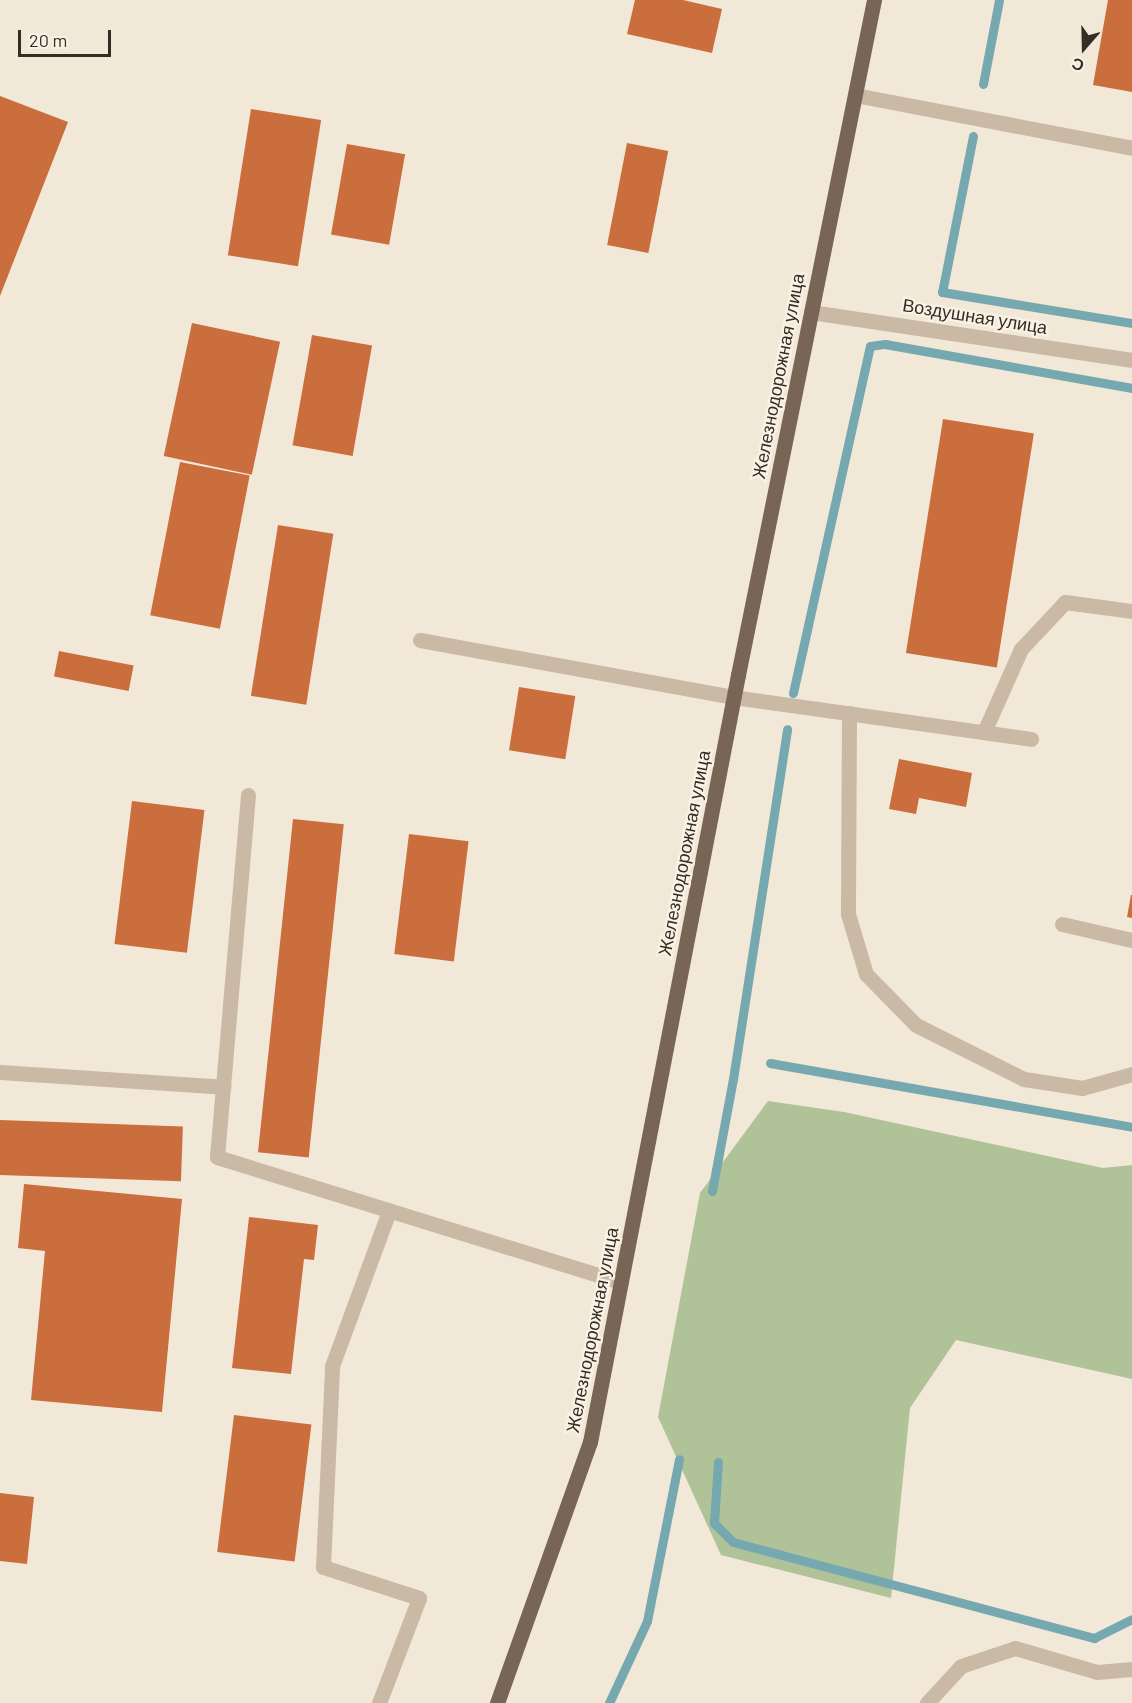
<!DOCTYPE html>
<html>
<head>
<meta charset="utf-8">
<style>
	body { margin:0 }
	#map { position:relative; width:1132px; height:1703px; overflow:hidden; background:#f2e8d8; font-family:Barlow,sans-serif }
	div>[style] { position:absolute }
	.green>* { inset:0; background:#afc298 }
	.stream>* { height:9px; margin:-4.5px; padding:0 4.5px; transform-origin:4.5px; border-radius:4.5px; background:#76a8b0 }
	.building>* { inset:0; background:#cb6e3d; transform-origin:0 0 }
	.minor>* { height:15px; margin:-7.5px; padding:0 7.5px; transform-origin:7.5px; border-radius:7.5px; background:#cab9a4 }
	.major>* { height:15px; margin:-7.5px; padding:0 7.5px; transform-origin:7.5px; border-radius:7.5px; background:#786556 }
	span { translate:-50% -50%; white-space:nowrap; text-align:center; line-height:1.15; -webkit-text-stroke:4.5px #faf2e4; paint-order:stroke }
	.street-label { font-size:18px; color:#352c26 }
	.north { position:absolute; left:1054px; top:18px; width:60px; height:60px; -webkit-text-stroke:4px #faf2e4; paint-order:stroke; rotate:200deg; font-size:16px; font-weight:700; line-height:24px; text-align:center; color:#352c26 }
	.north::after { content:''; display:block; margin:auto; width:21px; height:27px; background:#352c26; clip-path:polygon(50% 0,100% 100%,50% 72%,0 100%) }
	.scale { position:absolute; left:18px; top:30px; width:93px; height:27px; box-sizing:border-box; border:3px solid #352c26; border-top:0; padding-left:8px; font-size:18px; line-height:21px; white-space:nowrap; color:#352c26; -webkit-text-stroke:4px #faf2e4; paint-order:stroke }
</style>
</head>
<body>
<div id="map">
	<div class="green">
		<i style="clip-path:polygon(768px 1101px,844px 1112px,1103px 1168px,1132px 1165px,1132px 1379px,956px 1340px,910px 1408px,891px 1598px,721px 1555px,658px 1417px,700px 1193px)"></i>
	</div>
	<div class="stream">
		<i style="left:983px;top:84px;width:86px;rotate:-79.2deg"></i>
		<i style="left:973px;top:136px;width:159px;rotate:101.2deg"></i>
		<i style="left:942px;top:292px;width:193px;rotate:9.3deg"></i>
		<i style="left:793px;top:693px;width:355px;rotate:-77.5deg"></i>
		<i style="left:870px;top:346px;width:15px;rotate:-8deg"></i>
		<i style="left:885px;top:344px;width:251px;rotate:10.1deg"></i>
		<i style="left:770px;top:1063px;width:368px;rotate:10deg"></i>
		<i style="left:712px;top:1191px;width:114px;rotate:-79.4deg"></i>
		<i style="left:733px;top:1079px;width:354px;rotate:-81.2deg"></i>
		<i style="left:718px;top:1462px;width:61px;rotate:93.8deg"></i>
		<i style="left:714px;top:1523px;width:27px;rotate:45deg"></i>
		<i style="left:733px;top:1542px;width:374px;rotate:14.9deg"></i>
		<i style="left:1094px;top:1638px;width:42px;rotate:-26.6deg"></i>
		<i style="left:609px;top:1703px;width:90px;rotate:-65.1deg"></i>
		<i style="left:647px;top:1621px;width:165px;rotate:-78.8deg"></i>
	</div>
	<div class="building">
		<i style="clip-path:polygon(635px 0,683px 0,722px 9px,712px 53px,627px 34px)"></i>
		<i style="clip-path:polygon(1108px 0,1132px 0,1132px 92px,1093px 85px)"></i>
		<i style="clip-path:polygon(0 96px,68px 122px,0 296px)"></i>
		<i style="left:251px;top:109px;width:71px;height:148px;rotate:9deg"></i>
		<i style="left:627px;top:143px;width:42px;height:104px;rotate:11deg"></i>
		<i style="left:347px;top:144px;width:59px;height:92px;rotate:10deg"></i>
		<i style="left:192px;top:323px;width:90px;height:136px;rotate:12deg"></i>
		<i style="left:312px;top:335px;width:61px;height:112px;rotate:10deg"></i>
		<i style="left:943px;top:419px;width:92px;height:237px;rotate:9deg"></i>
		<i style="left:180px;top:462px;width:71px;height:156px;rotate:11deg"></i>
		<i style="left:278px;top:525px;width:56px;height:173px;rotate:9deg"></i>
		<i style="left:59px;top:651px;width:76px;height:26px;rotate:11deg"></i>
		<i style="left:519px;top:687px;width:57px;height:64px;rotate:9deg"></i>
		<i style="clip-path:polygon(899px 759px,972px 773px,966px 807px,919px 798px,916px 814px,889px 809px)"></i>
		<i style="left:132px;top:801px;width:73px;height:144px;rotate:7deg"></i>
		<i style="left:293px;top:819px;width:51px;height:335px;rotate:6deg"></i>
		<i style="left:409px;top:834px;width:60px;height:121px;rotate:7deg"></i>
		<i style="clip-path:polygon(1131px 895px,1132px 895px,1132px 918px,1127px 917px)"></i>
		<i style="left:0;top:1120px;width:183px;height:55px;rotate:2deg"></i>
		<i style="clip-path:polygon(24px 1184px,182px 1199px,162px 1412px,31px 1400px,45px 1251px,18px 1248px)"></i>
		<i style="clip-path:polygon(249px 1217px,318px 1225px,314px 1260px,304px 1259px,291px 1374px,232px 1368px)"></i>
		<i style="left:234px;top:1415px;width:78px;height:138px;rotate:7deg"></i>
		<i style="clip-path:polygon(0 1493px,34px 1497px,27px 1564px,0 1561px)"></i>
	</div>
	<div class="minor">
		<i style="left:855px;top:95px;width:282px;rotate:10.8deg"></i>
		<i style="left:811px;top:312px;width:325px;rotate:8.5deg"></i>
		<i style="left:420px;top:640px;width:318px;rotate:10.3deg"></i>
		<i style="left:733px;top:697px;width:301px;rotate:8deg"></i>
		<i style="left:849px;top:713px;width:201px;rotate:90.3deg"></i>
		<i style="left:848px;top:914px;width:63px;rotate:73.3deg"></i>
		<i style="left:866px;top:974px;width:71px;rotate:45.6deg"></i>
		<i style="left:916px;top:1025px;width:121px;rotate:26.6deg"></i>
		<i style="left:1024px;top:1079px;width:59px;rotate:8.8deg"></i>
		<i style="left:1082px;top:1088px;width:52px;rotate:-15.6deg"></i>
		<i style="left:984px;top:732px;width:91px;rotate:-66deg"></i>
		<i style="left:1021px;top:649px;width:64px;rotate:-46.9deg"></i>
		<i style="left:1065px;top:602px;width:68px;rotate:7.7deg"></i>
		<i style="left:248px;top:795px;width:363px;rotate:94.9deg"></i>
		<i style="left:217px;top:1157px;width:423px;rotate:17.2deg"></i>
		<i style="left:1062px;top:924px;width:72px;rotate:12.9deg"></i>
		<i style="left:0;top:1072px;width:224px;rotate:3.8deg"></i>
		<i style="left:379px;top:1703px;width:112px;rotate:-69.1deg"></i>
		<i style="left:419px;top:1598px;width:101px;rotate:-162.1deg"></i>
		<i style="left:323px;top:1567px;width:201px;rotate:-87.4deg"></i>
		<i style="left:332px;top:1366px;width:165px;rotate:-69.8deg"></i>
		<i style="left:927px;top:1703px;width:50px;rotate:-47.4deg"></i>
		<i style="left:961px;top:1666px;width:57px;rotate:-18.4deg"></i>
		<i style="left:1015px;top:1648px;width:85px;rotate:16.3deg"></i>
		<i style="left:1097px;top:1672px;width:35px;rotate:-5deg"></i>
	</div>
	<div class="major">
		<i style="left:497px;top:1703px;width:277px;rotate:-70.4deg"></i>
		<i style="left:590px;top:1442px;width:781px;rotate:-79.08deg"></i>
		<i style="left:738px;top:675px;width:689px;rotate:-78.61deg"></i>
	</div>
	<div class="street-label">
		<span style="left:975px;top:316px;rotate:9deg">Воздушная улица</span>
		<span style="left:778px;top:376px;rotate:-79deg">Железнодорожная улица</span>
		<span style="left:684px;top:853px;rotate:-79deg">Железнодорожная улица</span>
		<span style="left:592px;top:1330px;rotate:-79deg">Железнодорожная улица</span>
	</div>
	<div class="north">С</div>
	<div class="scale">20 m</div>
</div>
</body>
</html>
